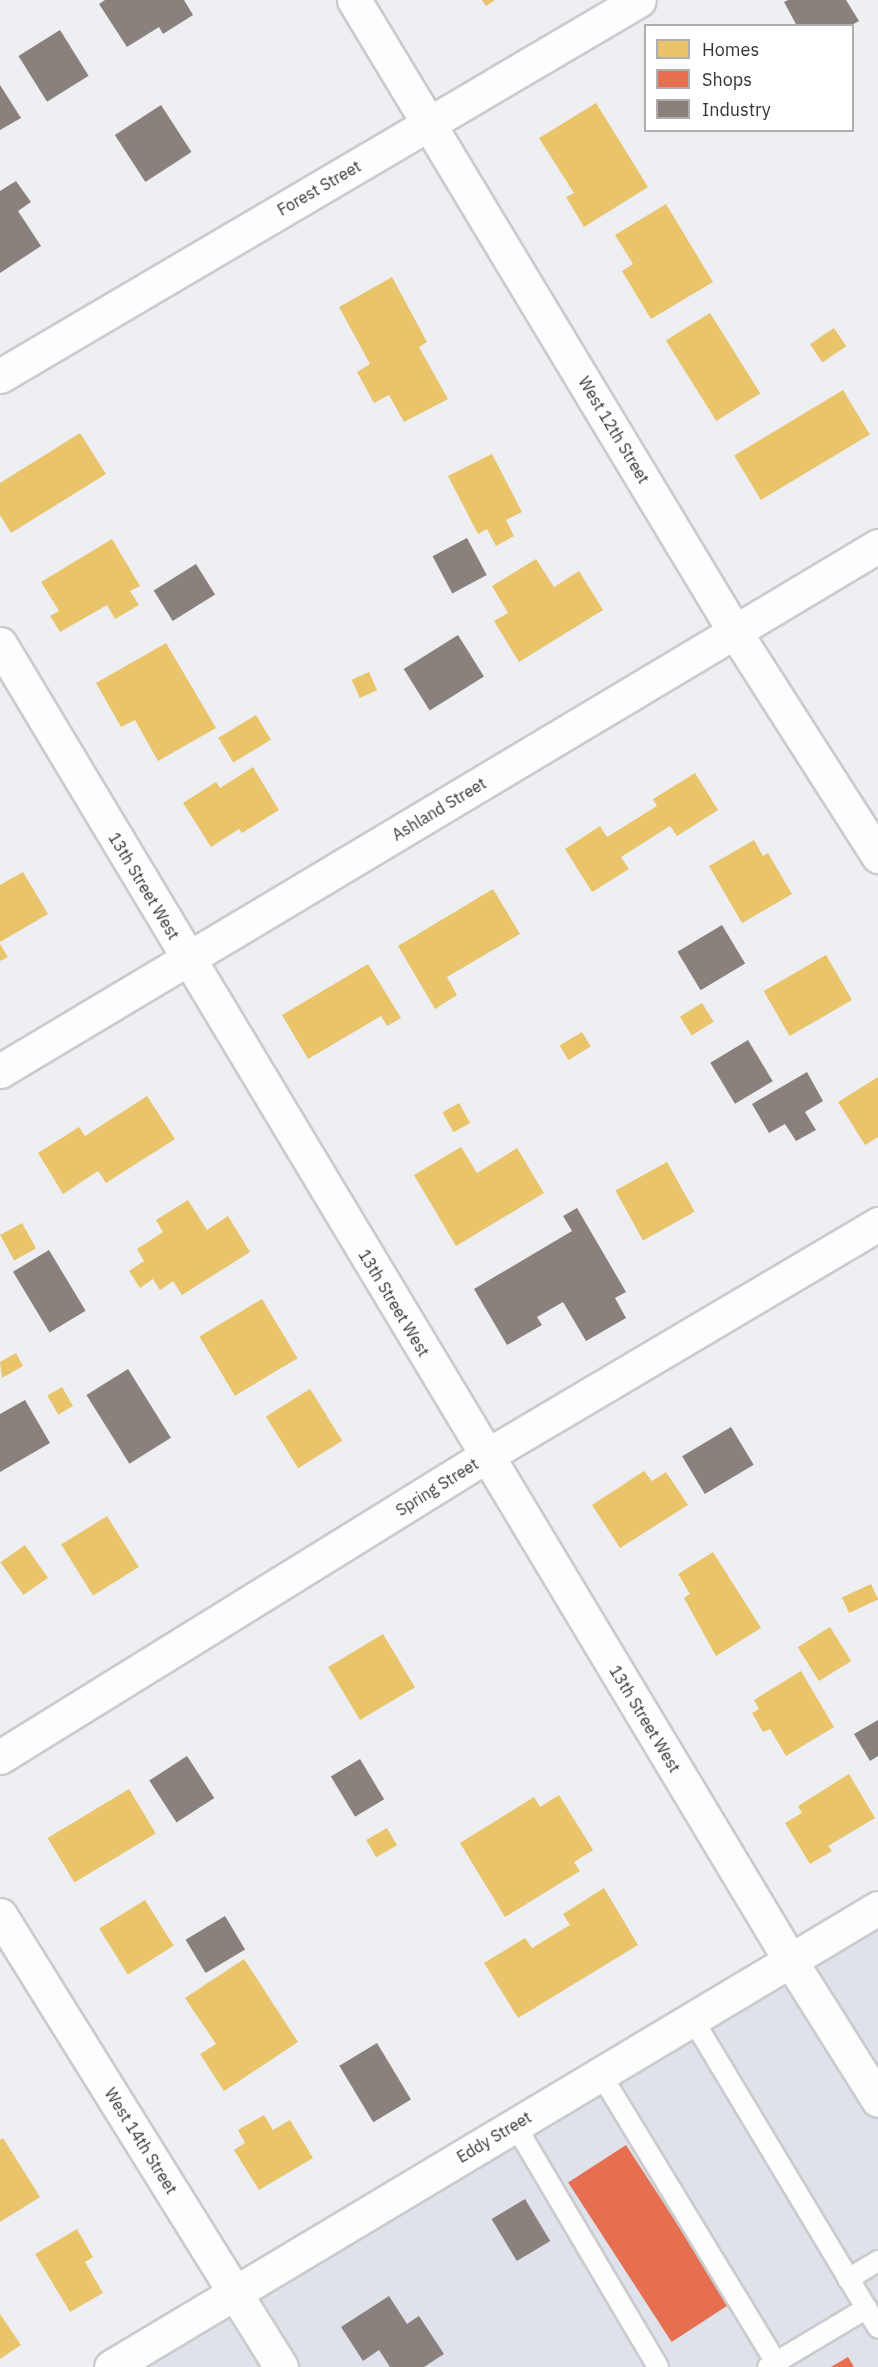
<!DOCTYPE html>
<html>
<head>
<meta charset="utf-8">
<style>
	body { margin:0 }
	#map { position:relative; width:878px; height:2367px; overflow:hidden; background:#eeeff3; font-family:"IBM Plex Sans",sans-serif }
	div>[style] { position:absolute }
	.built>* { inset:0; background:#dfe1eb }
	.homes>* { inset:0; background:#e9c46a; transform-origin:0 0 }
	.shops>* { inset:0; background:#e76f51; transform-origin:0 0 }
	.industry>* { inset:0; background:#8a817c; transform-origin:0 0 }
	.roads { filter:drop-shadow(2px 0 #cbcbce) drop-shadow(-2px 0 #cbcbce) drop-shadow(0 2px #cbcbce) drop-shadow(0 -2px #cbcbce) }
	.service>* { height:20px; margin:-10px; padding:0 10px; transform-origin:10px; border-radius:10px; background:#fcfdfd }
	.minor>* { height:33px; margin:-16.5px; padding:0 16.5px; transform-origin:16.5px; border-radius:16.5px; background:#fcfdfd }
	span { translate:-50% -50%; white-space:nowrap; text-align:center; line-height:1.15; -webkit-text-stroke:6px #fff; paint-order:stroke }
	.street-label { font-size:16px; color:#343538 }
	.legend { position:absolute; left:644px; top:24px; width:210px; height:108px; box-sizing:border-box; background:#fff; border:2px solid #aeaeaf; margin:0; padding:8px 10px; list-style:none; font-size:18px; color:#343538 }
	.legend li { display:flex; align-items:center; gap:12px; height:30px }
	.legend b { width:30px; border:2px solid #aeaeaf }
</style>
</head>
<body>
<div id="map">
	<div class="built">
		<i style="clip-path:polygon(878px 1908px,878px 2367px,111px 2367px)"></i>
	</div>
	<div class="homes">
		<i style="clip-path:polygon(482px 0,495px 0,486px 6px)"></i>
		<i style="clip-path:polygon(596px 103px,648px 187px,584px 227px,566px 197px,574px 193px,539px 138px)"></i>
		<i style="clip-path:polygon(666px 204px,713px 282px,651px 319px,622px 271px,633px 264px,615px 235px)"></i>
		<i style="clip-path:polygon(392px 277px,427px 342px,419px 347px,448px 399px,404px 422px,389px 395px,374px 403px,357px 372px,370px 364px,339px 307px)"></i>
		<i style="left:710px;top:313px;width:95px;height:52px;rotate:58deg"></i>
		<i style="left:834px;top:328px;width:22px;height:29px;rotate:56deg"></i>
		<i style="left:843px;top:390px;width:52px;height:127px;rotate:59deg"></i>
		<i style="clip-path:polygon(80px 433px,106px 474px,11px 533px,0 515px,0 483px)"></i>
		<i style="clip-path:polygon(492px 454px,522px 512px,506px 520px,514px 536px,496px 546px,487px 529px,478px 534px,448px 476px)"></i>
		<i style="clip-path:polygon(112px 539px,140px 586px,130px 591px,139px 605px,115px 619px,107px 605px,60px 632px,50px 616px,59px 611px,41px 582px)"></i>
		<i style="clip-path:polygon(536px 559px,554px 587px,579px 571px,603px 610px,519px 662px,494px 621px,508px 613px,492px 586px)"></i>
		<i style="clip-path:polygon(166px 643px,216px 728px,158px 761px,135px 720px,121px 727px,96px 683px)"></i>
		<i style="left:369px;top:672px;width:20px;height:19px;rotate:66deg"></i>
		<i style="left:256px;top:715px;width:29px;height:44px;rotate:59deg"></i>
		<i style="clip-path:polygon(253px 767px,279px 810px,242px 833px,239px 829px,211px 847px,183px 803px,216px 782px,220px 788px)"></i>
		<i style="clip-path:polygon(695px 773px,718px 810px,677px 836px,670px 826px,621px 857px,629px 869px,592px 892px,565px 849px,600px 826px,607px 837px,657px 806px,653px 799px)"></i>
		<i style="clip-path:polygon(754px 840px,763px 856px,768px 853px,792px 894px,742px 923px,709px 866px)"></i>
		<i style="clip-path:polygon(23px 872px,48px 914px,0 942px,0 885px)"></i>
		<i style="clip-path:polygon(493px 889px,520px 934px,447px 977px,457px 995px,435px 1009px,398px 946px)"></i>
		<i style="clip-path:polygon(0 944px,8px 957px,0 961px)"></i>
		<i style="left:826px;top:955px;width:52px;height:72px;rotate:60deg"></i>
		<i style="clip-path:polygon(368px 964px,401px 1018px,387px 1026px,381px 1016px,308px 1059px,282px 1015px)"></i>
		<i style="left:702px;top:1003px;width:22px;height:26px;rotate:58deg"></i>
		<i style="left:582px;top:1032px;width:17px;height:26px;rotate:59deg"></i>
		<i style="clip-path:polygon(878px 1077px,878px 1137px,865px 1145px,838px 1102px)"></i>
		<i style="clip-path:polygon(147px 1096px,175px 1139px,106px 1183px,98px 1171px,63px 1194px,38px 1153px,79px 1127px,85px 1136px)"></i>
		<i style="left:459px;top:1103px;width:23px;height:19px;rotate:61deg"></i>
		<i style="clip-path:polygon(461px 1147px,477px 1173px,517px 1148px,544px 1193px,456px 1246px,414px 1175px)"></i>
		<i style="left:667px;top:1162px;width:57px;height:59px;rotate:61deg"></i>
		<i style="clip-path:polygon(188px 1200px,207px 1230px,228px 1216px,250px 1252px,182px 1295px,173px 1281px,160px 1290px,153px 1279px,140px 1288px,129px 1271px,144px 1261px,137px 1249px,163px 1232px,156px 1220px)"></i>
		<i style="left:22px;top:1223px;width:29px;height:25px;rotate:61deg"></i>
		<i style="left:262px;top:1299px;width:69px;height:73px;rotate:59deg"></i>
		<i style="clip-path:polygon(16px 1353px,23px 1366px,2px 1378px,0 1362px)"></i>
		<i style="left:62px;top:1387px;width:22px;height:17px;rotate:60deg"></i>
		<i style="left:310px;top:1389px;width:61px;height:52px;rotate:58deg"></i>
		<i style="clip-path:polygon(644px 1471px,652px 1481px,666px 1472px,688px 1505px,620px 1548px,592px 1505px)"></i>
		<i style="left:107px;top:1516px;width:60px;height:54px;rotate:58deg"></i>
		<i style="left:25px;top:1545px;width:40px;height:30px;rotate:55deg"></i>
		<i style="clip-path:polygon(713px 1552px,761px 1628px,716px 1656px,684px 1598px,690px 1594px,678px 1574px)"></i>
		<i style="left:871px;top:1584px;width:17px;height:32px;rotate:65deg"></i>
		<i style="left:830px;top:1627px;width:40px;height:38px;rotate:58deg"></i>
		<i style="left:383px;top:1634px;width:62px;height:64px;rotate:59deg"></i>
		<i style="clip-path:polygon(801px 1671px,834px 1727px,786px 1756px,770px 1729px,763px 1732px,752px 1713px,759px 1709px,754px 1700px)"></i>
		<i style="clip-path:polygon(849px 1774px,875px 1818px,828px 1846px,832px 1851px,810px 1864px,785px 1823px,802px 1813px,798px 1806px)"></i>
		<i style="left:129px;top:1789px;width:52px;height:95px;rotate:59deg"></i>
		<i style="clip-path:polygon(559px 1795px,593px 1850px,574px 1862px,580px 1871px,505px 1917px,460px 1843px,534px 1797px,540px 1807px)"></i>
		<i style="left:387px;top:1828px;width:20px;height:24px;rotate:60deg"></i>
		<i style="clip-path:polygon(604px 1888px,638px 1945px,518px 2018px,484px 1963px,525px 1938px,532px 1948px,570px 1925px,563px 1914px)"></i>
		<i style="left:145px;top:1900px;width:54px;height:54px;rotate:58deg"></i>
		<i style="clip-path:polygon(244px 1959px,298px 2042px,224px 2091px,200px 2054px,216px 2044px,185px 1998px)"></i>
		<i style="clip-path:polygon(264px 2115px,273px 2130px,290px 2120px,313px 2158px,259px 2190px,234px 2150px,245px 2143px,238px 2130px)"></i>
		<i style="clip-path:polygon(3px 2138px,40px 2197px,0 2222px,0 2140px)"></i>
		<i style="clip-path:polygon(77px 2229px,93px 2257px,85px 2262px,103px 2293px,70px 2312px,35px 2254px)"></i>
		<i style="clip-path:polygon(0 2314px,21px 2345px,0 2359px)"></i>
	</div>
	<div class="shops">
		<i style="left:626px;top:2145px;width:190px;height:69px;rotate:57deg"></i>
		<i style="clip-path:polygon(848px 2357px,854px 2367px,831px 2367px)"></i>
	</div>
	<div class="industry">
		<i style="clip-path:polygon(105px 0,184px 0,193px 15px,163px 34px,159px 27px,127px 47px,99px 4px)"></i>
		<i style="clip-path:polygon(788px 0,846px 0,859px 21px,850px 26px,797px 26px,784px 2px)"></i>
		<i style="left:60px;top:30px;width:54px;height:49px;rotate:58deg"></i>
		<i style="clip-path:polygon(0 85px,21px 118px,0 130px)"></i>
		<i style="left:161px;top:105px;width:56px;height:55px;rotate:57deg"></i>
		<i style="clip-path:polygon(16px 181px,31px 202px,18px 211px,41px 246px,0 273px,0 191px)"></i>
		<i style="left:467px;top:538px;width:42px;height:39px;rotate:62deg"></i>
		<i style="left:196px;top:564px;width:36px;height:50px;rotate:58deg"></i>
		<i style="left:458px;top:635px;width:49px;height:64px;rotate:58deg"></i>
		<i style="left:722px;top:925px;width:45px;height:52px;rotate:59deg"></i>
		<i style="left:748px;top:1040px;width:48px;height:44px;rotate:59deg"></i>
		<i style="clip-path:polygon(807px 1072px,823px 1101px,805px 1112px,816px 1130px,796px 1141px,785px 1124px,769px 1133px,752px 1104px)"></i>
		<i style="clip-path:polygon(577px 1208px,626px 1292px,615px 1298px,626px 1318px,586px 1341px,563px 1302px,537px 1317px,542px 1325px,507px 1345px,474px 1289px,572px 1231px,563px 1216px)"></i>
		<i style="left:49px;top:1250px;width:71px;height:42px;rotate:59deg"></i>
		<i style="left:128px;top:1369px;width:81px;height:49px;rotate:58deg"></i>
		<i style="clip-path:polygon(25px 1400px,50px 1443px,0 1472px,0 1414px)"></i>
		<i style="left:731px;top:1427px;width:44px;height:57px;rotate:59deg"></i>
		<i style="clip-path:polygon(878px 1720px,878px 1756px,870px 1761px,854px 1734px)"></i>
		<i style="left:187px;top:1756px;width:50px;height:45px;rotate:57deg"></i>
		<i style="left:360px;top:1759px;width:47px;height:34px;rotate:59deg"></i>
		<i style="left:225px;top:1916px;width:39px;height:46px;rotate:59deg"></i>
		<i style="left:377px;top:2043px;width:66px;height:44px;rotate:59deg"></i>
		<i style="left:525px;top:2199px;width:49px;height:39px;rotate:59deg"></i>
		<i style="clip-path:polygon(389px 2296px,407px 2324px,419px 2316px,444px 2354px,424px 2367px,390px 2367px,379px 2350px,363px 2361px,341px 2327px)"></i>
	</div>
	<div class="roads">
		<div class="service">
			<i style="left:692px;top:2018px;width:361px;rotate:59deg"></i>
			<i style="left:600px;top:2073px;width:338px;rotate:58.7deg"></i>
			<i style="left:515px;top:2125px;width:281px;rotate:59.4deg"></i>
			<i style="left:848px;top:2279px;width:35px;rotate:-31deg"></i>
			<i style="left:768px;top:2367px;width:115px;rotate:-30.8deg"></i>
		</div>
		<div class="minor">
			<i style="left:354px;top:0;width:738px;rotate:58.92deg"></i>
			<i style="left:735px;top:632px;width:266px;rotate:57.4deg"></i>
			<i style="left:0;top:376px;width:741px;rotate:-30.47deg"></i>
			<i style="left:0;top:644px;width:1535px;rotate:59.02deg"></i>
			<i style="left:790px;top:1960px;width:165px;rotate:57.8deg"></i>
			<i style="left:0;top:1071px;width:1023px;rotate:-30.88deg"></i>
			<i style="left:0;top:1757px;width:572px;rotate:-31.77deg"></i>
			<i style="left:486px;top:1456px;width:456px;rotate:-30.6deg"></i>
			<i style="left:0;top:1915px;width:532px;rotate:58.13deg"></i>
			<i style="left:111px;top:2367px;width:894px;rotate:-30.9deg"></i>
		</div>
	</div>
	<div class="street-label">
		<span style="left:319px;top:188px;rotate:-30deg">Forest Street</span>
		<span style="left:614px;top:430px;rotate:59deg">West 12th Street</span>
		<span style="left:439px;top:809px;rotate:-31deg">Ashland Street</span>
		<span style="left:144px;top:886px;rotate:59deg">13th Street West</span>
		<span style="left:394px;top:1303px;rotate:59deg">13th Street West</span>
		<span style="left:437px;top:1487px;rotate:-32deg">Spring Street</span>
		<span style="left:645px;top:1719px;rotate:59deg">13th Street West</span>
		<span style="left:494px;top:2137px;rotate:-31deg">Eddy Street</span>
		<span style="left:141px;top:2141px;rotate:58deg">West 14th Street</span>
	</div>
	<ul class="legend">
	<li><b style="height:16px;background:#e9c46a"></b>Homes</li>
	<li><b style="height:16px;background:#e76f51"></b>Shops</li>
	<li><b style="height:16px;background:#8a817c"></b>Industry</li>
	</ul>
</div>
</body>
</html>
